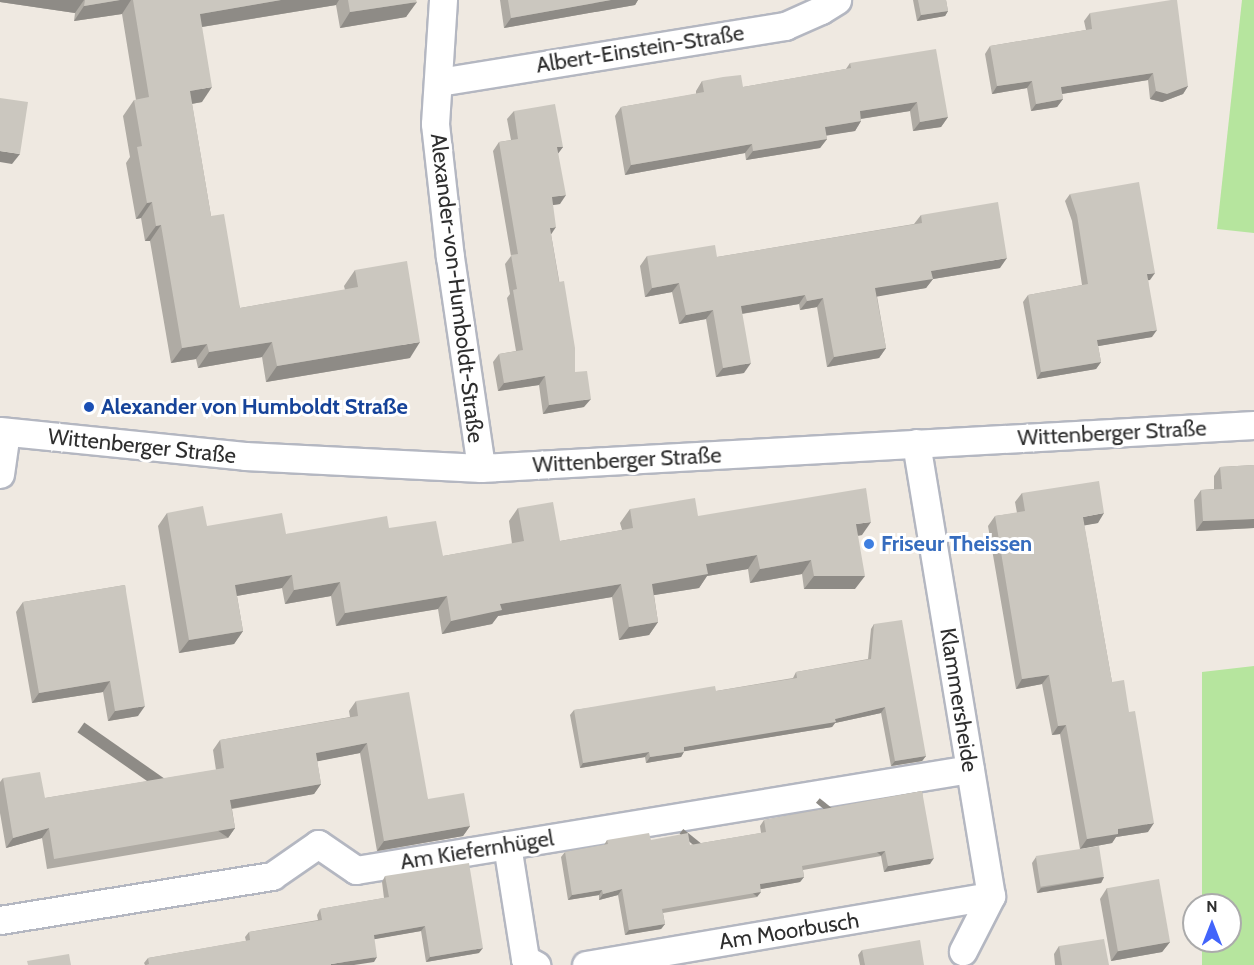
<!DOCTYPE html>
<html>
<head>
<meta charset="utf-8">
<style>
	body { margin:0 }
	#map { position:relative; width:1254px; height:965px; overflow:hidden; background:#efe9e1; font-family:Cabin,sans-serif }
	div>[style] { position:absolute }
	.green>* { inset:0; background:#b6e59e }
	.roads { filter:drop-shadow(2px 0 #b4b7c1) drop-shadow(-2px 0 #b4b7c1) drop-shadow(0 2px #b4b7c1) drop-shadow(0 -2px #b4b7c1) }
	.street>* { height:27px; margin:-13.5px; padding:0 13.5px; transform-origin:13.5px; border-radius:13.5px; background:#fff }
	.wall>* { inset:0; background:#afaba4 }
	.shaded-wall>* { inset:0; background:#8e8b86; transform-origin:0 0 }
	.building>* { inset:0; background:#cbc7bf; transform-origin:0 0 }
	.dots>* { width:16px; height:16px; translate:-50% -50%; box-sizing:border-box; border:3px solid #fff; border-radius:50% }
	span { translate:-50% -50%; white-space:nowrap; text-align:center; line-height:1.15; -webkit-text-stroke:6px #fff; paint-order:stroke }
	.street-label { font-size:22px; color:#2e2e2e }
	.transit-label { font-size:22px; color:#164399; font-weight:700 }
	.left { translate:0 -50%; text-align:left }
	.shop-label { font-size:22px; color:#366cbe; font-weight:700 }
	.north { position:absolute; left:1182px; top:893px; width:60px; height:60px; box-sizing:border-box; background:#fff; border:2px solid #ababab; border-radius:50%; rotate:0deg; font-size:16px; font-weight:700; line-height:24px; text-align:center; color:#2e2e2e }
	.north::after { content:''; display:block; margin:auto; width:21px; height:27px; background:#4264fb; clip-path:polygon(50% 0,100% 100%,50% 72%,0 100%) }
</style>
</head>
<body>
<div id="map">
	<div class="green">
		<i style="clip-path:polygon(1242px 0,1254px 0,1254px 233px,1217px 229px)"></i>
		<i style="clip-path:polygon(1254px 666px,1254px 965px,1202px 965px,1202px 941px,1230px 941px,1230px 905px,1202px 905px,1202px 672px)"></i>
	</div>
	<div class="roads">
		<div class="street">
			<i style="left:443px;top:0;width:124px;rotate:93.7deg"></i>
			<i style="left:435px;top:124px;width:134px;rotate:83.6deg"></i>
			<i style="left:450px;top:257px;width:213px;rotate:81.6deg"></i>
			<i style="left:439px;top:82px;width:351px;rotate:-9.2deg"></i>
			<i style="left:785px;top:26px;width:39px;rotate:-24deg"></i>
			<i style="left:821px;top:10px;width:19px;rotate:-32deg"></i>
			<i style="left:0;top:431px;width:246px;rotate:5.8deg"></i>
			<i style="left:245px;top:456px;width:236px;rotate:2.9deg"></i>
			<i style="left:481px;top:468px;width:774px;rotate:-3.18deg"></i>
			<i style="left:916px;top:443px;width:459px;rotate:80.6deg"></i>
			<i style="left:991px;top:896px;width:62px;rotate:117deg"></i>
			<i style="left:0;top:474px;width:42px;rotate:-81.9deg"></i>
			<i style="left:507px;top:845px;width:115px;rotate:81deg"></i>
			<i style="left:525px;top:959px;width:13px;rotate:29deg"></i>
			<i style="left:0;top:920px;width:276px;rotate:-9.2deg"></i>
			<i style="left:272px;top:876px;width:56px;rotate:-34.8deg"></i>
			<i style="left:318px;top:844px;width:46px;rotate:34.4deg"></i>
			<i style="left:356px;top:870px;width:622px;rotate:-9.34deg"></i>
			<i style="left:586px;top:965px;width:411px;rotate:-9.7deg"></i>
		</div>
	</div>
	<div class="wall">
		<i style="clip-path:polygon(0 0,416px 0,406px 17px,340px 28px,336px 5px,202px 27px,202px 102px,192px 104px,211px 216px,240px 308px,345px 290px,344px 286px,355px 270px,410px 358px,266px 382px,262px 357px,198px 368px,196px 359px,171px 363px,150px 241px,145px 241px,141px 218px,136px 219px,126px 163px,130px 157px,123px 116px,134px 100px,136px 100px,122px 14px,74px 21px,75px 13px,0 2px)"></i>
		<i style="clip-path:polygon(500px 0,638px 0,635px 5px,504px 28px)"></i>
		<i style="clip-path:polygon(913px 0,946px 0,948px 11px,945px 16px,917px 21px)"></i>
		<i style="clip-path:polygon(1090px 13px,1188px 86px,1183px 94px,1162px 102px,1150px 99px,1148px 80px,1062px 94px,1063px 99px,1057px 107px,1031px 111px,1027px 88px,992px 94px,985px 54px,990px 46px,1086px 30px,1084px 21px)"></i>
		<i style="clip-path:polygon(850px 63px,948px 117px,941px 127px,913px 131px,910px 111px,861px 119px,861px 121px,855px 131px,826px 135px,827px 139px,820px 148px,746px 160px,745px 153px,625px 175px,615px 116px,621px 107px,696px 94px,696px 91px,702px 81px,743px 87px,846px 69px)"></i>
		<i style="clip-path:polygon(514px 111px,563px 147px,558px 153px,560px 204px,553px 205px,551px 234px,575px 372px,584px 407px,543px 414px,539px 385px,498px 391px,493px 362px,499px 354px,516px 351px,507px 298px,510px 294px,505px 264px,511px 256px,493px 151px,499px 142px,511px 140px,507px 119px)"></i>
		<i style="clip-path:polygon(1070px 194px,1150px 280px,1148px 280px,1152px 337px,1098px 346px,1101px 362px,1096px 369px,1037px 379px,1023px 302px,1028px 295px,1082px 285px,1072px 221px,1065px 201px)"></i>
		<i style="clip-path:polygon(921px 215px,1000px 268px,933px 279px,926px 288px,877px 296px,886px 348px,879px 358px,827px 367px,817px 307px,800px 310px,799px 304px,742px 314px,744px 373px,716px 377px,706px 319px,679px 324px,672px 292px,645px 297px,640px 266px,647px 256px,717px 257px,914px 224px)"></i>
		<i style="clip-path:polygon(1254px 465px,1254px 528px,1196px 531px,1194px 500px,1201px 490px,1214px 489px,1214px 476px,1220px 467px)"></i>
		<i style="clip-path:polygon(1022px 493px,1098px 523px,1084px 525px,1112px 682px,1148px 832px,1116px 837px,1112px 843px,1080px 849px,1060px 734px,1052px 735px,1042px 684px,1016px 689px,988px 526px,995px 516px,1017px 513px,1015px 502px)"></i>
		<i style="clip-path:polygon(518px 508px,560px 541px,622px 530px,620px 523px,630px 509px,698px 516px,862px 535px,858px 536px,855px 589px,804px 589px,802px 574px,750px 583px,748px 569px,707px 576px,699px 588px,654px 595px,658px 622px,649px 635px,619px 640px,612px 597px,498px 616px,492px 624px,442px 634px,438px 609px,336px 626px,331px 596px,285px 604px,282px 588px,237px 596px,243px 631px,234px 644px,179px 653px,158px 526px,167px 513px,207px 526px,286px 534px,389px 528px,443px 556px,512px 544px,509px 521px)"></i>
		<i style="clip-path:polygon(125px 585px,138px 716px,108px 721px,103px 692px,32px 703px,16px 612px,23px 602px)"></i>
		<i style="clip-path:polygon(874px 624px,926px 756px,922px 761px,891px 766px,881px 713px,835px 723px,832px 727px,684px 751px,681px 757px,646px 763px,645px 757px,580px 768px,570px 715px,574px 710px,716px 691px,793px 678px,796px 672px,868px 659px,871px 629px)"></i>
		<i style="clip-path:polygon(356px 701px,428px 799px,470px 826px,463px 836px,377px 851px,360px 753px,317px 761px,321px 784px,314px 794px,232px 809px,235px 828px,228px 838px,47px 869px,42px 838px,6px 848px,0 813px,0 782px,3px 778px,45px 798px,216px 770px,213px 750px,220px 740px,350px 717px,349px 711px)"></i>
		<i style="clip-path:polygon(922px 791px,930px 864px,884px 872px,881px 856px,803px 870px,804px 877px,800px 882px,760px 889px,757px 897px,663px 913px,665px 924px,661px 929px,625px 935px,618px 895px,599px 900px,599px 895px,568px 900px,561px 857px,565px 852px,604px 845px,607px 840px,651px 840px,690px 845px,761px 833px,760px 826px,764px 820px)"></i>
		<i style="clip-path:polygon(1036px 857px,1104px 877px,1101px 883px,1037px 893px,1032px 863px)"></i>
		<i style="clip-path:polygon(385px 876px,479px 953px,426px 962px,421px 931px,374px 939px,374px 962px,145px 965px,144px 963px,148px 958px,246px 941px,245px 937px,249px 932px,318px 920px,317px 915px,320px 909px,384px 898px,382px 882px)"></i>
		<i style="clip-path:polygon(1107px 888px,1170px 942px,1162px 952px,1111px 961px,1100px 899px)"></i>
		<i style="clip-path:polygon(1059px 946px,1109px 965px,1055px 965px,1054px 954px)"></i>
		<i style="clip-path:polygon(862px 950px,924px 965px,860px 965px,858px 955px)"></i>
	</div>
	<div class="shaded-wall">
		<i style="clip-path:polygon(0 0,84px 0,75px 13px,0 2px)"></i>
		<i style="clip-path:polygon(120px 0,131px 0,122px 14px,74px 21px,84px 6px)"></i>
		<i style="clip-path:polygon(281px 0,339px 0,336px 5px,189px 29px,200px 14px)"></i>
		<i style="clip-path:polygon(611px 0,638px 0,635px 5px,504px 28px,511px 18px)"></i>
		<i style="clip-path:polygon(417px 2px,406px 17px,340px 28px,350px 12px)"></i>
		<i style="clip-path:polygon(948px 11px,945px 16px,917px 21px,921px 15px)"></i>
		<i style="clip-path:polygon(1153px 73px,1148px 80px,1055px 95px,1061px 87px)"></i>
		<i style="clip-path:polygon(1032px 81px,1027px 88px,992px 94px,997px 86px)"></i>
		<i style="clip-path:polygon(1188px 86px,1183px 94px,1162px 102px,1150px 99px,1156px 91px)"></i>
		<i style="clip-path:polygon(212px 87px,202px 102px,179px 106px,190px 91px)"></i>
		<i style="clip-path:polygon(1063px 99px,1057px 107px,1031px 111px,1036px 104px)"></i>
		<i style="clip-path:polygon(917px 102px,910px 111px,853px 120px,860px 111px)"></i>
		<i style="clip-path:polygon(948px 117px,941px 127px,913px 131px,920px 122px)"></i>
		<i style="clip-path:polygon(861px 121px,855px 131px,818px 137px,825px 127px)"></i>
		<i style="clip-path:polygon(827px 139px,820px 148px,746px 160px,753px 151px)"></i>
		<i style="clip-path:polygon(752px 144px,745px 153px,625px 175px,631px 165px)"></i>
		<i style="clip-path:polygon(557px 147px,563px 147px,557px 155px)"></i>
		<i style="clip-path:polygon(0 151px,20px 154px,12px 164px,0 162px)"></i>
		<i style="clip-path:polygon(566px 195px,560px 204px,546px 206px,552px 197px)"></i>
		<i style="clip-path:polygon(152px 202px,141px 218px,136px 219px,147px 203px)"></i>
		<i style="clip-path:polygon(161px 225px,150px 241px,145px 241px,156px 226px)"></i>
		<i style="clip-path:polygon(556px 227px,550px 236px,550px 228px)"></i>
		<i style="clip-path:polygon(1007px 258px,1000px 268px,933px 279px,926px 288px,869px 298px,875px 288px,931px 271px)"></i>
		<i style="clip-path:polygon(1155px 273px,1150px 280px,1142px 281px,1147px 274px)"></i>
		<i style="clip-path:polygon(679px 283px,672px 292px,645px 297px,652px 288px)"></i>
		<i style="clip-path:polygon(805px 295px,799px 304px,734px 315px,741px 306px)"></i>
		<i style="clip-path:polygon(823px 298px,817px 307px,800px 310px,807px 301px)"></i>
		<i style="clip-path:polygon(713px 310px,706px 319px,679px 324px,686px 315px)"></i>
		<i style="clip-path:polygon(1157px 330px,1152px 337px,1093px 347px,1097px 340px)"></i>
		<i style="clip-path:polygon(272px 342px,262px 357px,198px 368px,209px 352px)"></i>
		<i style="clip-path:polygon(420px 342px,410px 358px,266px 382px,277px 366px)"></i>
		<i style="clip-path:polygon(207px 344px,196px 359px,171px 363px,182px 348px)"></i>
		<i style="clip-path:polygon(886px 348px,879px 358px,827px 367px,834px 357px)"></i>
		<i style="clip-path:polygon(1101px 362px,1096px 369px,1037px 379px,1041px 372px)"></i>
		<i style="clip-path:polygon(751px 363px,744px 373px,716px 377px,723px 368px)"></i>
		<i style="clip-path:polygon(545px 376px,539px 385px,498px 391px,504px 383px)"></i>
		<i style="clip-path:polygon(591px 399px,584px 407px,543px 414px,549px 405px)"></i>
		<i style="clip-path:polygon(1104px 513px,1098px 523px,1076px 527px,1083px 517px)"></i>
		<i style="clip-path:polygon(1254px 519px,1254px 528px,1196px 531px,1203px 521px)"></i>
		<i style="clip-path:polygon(871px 522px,862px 535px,846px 537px,856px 524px)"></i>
		<i style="clip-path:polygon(757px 555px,748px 569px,707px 576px,699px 588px,642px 597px,652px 584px,706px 564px)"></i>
		<i style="clip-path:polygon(811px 560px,802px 574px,750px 583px,760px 569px)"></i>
		<i style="clip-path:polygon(292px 575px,282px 588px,225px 598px,235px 585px)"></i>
		<i style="clip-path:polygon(814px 576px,865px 576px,855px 589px,804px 589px)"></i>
		<i style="clip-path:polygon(340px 582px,331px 596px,285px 604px,294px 590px)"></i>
		<i style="clip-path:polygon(621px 584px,612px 597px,498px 616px,492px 624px,442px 634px,451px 621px,500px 604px)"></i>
		<i style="clip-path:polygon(447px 596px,438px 609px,336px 626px,345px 613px)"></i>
		<i style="clip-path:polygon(658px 622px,649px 635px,619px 640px,629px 627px)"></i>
		<i style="clip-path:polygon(243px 631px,234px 644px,179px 653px,189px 640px)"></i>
		<i style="clip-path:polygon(1049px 675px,1042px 684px,1016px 689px,1022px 679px)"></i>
		<i style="clip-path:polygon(110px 681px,103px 692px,32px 703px,39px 693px)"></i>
		<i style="clip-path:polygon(145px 706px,138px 716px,108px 721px,115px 711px)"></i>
		<i style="clip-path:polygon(885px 707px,881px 713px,835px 723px,832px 727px,680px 752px,684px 747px,835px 719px)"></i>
		<i style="clip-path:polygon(1066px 725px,1060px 734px,1052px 735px,1058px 726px)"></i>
		<i style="clip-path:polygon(367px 743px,360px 753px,309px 763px,316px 753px)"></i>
		<i style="clip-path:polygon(649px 752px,645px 757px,580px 768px,583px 763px)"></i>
		<i style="clip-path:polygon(684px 752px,681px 757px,646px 763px,650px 757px)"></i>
		<i style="clip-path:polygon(926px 756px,922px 761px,891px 766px,895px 761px)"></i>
		<i style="clip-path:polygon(321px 784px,314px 794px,223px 810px,230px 800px)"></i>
		<i style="clip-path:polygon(1154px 823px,1148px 832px,1116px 837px,1112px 843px,1080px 849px,1087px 839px,1118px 829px)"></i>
		<i style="clip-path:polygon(470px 826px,463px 836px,377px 851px,384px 841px)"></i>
		<i style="clip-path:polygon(49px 828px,42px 838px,6px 848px,13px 838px)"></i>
		<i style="left:235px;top:828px;width:12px;height:184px;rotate:125deg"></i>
		<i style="left:885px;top:851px;width:6px;height:84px;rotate:129deg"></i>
		<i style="clip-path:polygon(934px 858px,930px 864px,884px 872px,888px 866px)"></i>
		<i style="clip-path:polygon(804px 877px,800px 882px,756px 890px,760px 884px)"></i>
		<i style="clip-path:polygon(1104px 877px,1101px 883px,1037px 893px,1041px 888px)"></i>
		<i style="clip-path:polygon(622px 889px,618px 895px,599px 900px,603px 894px)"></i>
		<i style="clip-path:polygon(602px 890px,599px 895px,568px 900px,572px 895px)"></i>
		<i style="left:761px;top:892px;width:6px;height:100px;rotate:129deg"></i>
		<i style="clip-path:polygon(665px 924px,661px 929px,625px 935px,629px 930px)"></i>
		<i style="clip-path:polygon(425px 926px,421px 931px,370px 940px,374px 935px)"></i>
		<i style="clip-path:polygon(1170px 942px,1162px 952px,1111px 961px,1118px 951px)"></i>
		<i style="clip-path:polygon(483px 948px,479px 953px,426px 962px,430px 957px)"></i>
		<i style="clip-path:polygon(377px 957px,374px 962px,354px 965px,330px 965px,331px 964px)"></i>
	</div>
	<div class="building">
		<i style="clip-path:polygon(85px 0,120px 0,84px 6px)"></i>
		<i style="clip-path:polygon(133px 0,281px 0,200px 14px,212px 87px,190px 91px,211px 216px,224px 214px,240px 308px,358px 287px,355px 270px,407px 261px,420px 342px,277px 366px,272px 342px,209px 352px,207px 344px,182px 348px,161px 225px,156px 226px,152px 202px,147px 203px,137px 147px,142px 146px,134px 100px,149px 97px)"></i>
		<i style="clip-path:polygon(348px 0,416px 0,417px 2px,350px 12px)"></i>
		<i style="clip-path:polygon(508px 0,611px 0,511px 18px)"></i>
		<i style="clip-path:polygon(918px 0,946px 0,948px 11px,921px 15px)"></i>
		<i style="clip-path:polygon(1171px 0,1177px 0,1188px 86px,1167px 94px,1156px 91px,1153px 73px,1061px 87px,1063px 99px,1036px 104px,1032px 81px,997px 86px,990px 46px,1092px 29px,1090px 13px)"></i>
		<i style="clip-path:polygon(936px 49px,948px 117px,920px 122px,917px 102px,860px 111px,861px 121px,825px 127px,827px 139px,753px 151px,752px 144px,631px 165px,621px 107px,704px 92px,702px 81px,723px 77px,741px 75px,743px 87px,851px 68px,850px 63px)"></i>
		<i style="clip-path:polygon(0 98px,28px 102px,20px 154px,0 151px)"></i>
		<i style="clip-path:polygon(555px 104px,563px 147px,557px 147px,566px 195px,552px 197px,556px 227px,550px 228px,559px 282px,564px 281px,575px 348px,575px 372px,587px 371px,591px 399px,549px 405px,545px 376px,504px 383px,499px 354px,523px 350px,513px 290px,517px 289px,511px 255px,518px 254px,499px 142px,518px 139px,514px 111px)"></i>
		<i style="clip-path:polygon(1139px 182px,1155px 273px,1147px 274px,1157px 330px,1097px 340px,1101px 362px,1041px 372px,1028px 295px,1088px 284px,1077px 215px,1070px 194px)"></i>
		<i style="clip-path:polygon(998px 202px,1007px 258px,931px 271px,933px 279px,875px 288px,886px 348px,834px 357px,823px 298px,807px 301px,805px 295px,741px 306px,751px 363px,723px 368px,713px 310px,686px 315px,679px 283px,652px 288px,647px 256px,715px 245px,717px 257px,922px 223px,921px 215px)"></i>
		<i style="clip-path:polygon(1254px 465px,1254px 519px,1203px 521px,1201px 490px,1222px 489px,1220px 467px)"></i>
		<i style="clip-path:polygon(1099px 481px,1104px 513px,1083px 517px,1112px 682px,1124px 680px,1129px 712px,1135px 711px,1154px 823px,1118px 829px,1118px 834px,1087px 839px,1066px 725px,1058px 726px,1049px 675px,1022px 679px,995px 516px,1025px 511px,1022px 493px)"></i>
		<i style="clip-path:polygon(866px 488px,871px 522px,856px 524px,865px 576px,814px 576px,811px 560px,760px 569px,757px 555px,706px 564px,708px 574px,652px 584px,658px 622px,629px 627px,621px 584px,500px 604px,502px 610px,451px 621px,447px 596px,345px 613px,340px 582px,294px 590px,292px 575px,235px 585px,243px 631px,189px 640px,167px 513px,203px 506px,207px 526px,282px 513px,286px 534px,387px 516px,389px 528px,436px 521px,443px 556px,524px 541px,518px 508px,553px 502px,560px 541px,633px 528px,630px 509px,695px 498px,698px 516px)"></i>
		<i style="clip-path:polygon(125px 585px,145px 706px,115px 711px,110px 681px,39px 693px,23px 602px)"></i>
		<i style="clip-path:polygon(902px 620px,926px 756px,895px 761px,885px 707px,835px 719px,836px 722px,684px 747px,684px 752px,650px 757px,649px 752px,583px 763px,574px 710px,715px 686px,716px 691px,797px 678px,796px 672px,871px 659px,874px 624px)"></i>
		<i style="clip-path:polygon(409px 692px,428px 799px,464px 793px,470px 826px,384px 841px,367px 743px,316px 753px,321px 784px,230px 800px,235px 828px,54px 859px,49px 828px,13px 838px,3px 778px,40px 772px,45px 798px,224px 768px,220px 740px,358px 716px,356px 701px)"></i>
		<i style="clip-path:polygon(922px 791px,934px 858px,888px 866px,885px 851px,802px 866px,804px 877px,760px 884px,761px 892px,662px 909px,665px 924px,629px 930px,622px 889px,603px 894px,602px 890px,572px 895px,565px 852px,608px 844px,607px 840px,649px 833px,651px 840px,688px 833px,690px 845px,766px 832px,764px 820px)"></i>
		<i style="left:1099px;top:846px;width:31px;height:64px;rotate:81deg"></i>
		<i style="clip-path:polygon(469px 863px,483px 948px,430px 957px,425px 926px,374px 935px,377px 957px,331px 964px,331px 965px,146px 965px,149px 964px,148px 958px,250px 940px,249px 932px,322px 920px,320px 909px,389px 897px,385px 876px)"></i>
		<i style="left:1159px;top:879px;width:64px;height:53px;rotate:80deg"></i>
		<i style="clip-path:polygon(1104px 939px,1109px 965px,1062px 965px,1059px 946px)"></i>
		<i style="clip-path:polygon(920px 940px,924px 965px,865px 965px,862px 950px)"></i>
		<i style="clip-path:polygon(69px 954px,71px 965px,28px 965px,27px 961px)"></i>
	</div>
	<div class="dots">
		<i style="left:89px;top:407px;background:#1a4fb4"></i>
		<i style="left:869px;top:544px;background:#3f7fe0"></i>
	</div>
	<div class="street-label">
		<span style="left:640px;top:49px;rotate:-9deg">Albert-Einstein-Straße</span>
		<span style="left:457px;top:288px;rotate:83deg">Alexander-von-Humboldt-Straße</span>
		<span style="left:1112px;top:433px;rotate:-3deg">Wittenberger Straße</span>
		<span style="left:142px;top:446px;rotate:6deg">Wittenberger Straße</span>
		<span style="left:627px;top:460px;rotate:-3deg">Wittenberger Straße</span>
		<span style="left:959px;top:700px;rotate:81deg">Klammersheide</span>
		<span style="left:477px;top:850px;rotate:-9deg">Am Kiefernhügel</span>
		<span style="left:789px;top:931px;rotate:-9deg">Am Moorbusch</span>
	</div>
	<div class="transit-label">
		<span class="left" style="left:101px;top:407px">Alexander von Humboldt Straße</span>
	</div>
	<div class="shop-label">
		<span class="left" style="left:881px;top:544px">Friseur Theissen</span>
	</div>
	<div class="north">N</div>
</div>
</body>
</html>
